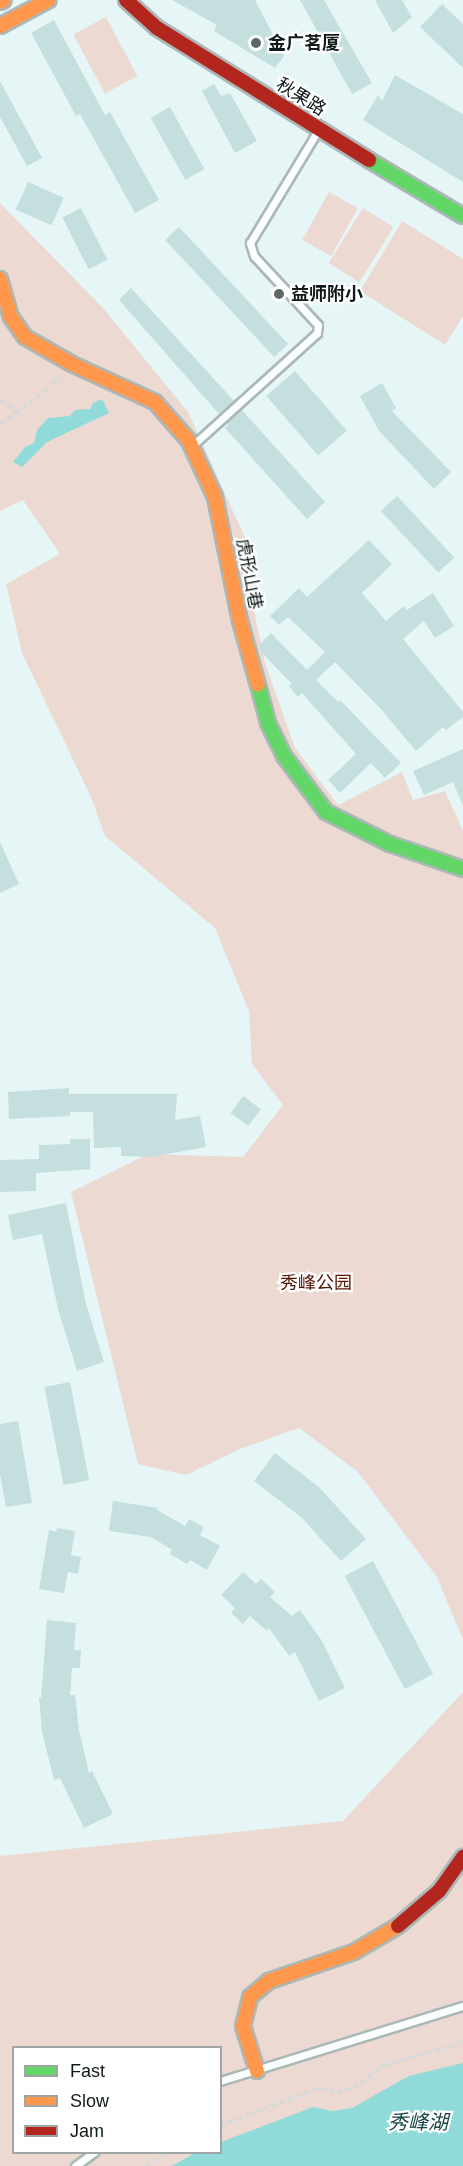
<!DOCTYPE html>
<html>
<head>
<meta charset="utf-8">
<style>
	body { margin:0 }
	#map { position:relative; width:463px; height:2166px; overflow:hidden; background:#e6f6f6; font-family:Helvetica,"Noto Sans SC",sans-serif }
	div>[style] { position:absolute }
	.green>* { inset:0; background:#ebd9d2; transform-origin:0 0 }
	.water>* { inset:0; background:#91dada }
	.building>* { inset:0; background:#c5dede; transform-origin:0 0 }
	.path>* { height:3px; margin-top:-1.5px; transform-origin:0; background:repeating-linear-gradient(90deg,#d5dada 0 6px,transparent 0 9px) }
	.roads { filter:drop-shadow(2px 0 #acb8b8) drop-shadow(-2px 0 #acb8b8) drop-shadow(0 2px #acb8b8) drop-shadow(0 -2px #acb8b8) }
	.lane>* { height:7px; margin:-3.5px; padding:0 3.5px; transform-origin:3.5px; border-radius:3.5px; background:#fbfefe }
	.fast>* { height:14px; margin:-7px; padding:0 7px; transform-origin:7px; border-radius:7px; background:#63d668 }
	.slow>* { height:14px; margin:-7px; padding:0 7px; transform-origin:7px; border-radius:7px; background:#ff974d }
	.jam>* { height:14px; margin:-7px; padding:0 7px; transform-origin:7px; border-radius:7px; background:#b3261e }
	.dots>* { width:16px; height:16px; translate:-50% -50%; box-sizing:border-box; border:3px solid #fff; border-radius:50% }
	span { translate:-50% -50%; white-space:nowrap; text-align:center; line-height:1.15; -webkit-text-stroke:4.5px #fff; paint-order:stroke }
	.poi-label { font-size:18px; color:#101b1b; font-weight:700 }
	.left { translate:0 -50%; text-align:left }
	.street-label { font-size:18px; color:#101b1b }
	.park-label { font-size:18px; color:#541502 }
	.water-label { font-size:20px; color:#174445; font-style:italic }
	.legend { position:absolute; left:12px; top:2046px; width:210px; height:108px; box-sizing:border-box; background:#fff; border:2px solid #9fa4a4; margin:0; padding:8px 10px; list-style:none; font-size:18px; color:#101b1b }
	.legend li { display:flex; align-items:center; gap:12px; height:30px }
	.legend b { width:30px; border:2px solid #9fa4a4 }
</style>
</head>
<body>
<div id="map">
	<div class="green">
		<i style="left:106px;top:17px;width:67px;height:37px;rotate:62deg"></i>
		<i style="left:329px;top:192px;width:33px;height:55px;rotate:29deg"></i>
		<i style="clip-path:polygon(0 203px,103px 308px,188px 412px,257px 564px,255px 616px,265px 663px,295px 748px,338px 805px,402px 772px,413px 800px,445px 791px,463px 831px,463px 1640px,437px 1577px,358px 1472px,299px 1428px,240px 1449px,186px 1475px,138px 1464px,71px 1192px,148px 1154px,243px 1157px,283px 1105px,252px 1064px,249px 1011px,215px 928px,105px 836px,91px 797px,22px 653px,6px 584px,60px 554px,23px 500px,0 511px)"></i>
		<i style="left:363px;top:208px;width:36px;height:65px;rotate:32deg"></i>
		<i style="clip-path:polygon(402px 221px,463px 259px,463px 316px,445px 345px,360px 291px)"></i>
		<i style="clip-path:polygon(evenodd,463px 1692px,463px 2166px,0 2166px,0 1856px,343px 1821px,463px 1692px,14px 2048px,220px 2048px,220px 2152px,14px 2152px,14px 2048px)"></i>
	</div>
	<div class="water">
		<i style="clip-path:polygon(102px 399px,109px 413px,47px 442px,22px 467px,13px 462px,25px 447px,34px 443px,37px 430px,48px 418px,70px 416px,75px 410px,90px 409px,93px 403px)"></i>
		<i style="clip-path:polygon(463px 2063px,463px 2166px,172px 2166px,195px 2153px,220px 2152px,221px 2142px,313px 2107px,331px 2111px,352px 2108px,409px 2076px)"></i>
	</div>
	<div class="building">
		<i style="clip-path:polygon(172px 0,255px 0,284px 56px,275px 68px,214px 31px,217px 25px)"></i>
		<i style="clip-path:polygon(300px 0,324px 0,372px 83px,352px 94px)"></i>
		<i style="clip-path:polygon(375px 0,402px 0,412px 17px,393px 33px)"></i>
		<i style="clip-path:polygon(442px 4px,463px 24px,463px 68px,420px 27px)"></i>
		<i style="clip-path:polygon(54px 20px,105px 115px,110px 112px,159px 200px,135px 213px,80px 114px,76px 116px,31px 33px)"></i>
		<i style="clip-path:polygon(395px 75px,463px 114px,463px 182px,363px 120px,378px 95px,382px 101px)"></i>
		<i style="clip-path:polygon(0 81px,42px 158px,27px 166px,0 117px)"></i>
		<i style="clip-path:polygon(214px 84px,221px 96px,230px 93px,257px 141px,235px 153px,202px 91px)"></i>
		<i style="left:170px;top:107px;width:71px;height:22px;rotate:61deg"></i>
		<i style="left:28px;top:182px;width:39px;height:30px;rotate:24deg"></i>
		<i style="left:81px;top:208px;width:58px;height:21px;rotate:63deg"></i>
		<i style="left:179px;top:227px;width:160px;height:19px;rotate:47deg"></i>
		<i style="clip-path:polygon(131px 288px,234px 401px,219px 414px,119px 300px)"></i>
		<i style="left:295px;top:371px;width:79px;height:38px;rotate:49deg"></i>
		<i style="clip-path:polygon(382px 383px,396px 408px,392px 411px,451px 472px,434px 489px,379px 431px,360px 396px)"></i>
		<i style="clip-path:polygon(241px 409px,325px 502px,307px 519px,225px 428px,228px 425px,226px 422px)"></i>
		<i style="left:397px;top:496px;width:84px;height:22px;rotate:47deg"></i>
		<i style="clip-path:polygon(369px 540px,392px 564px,362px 593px,386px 621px,404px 606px,407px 610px,433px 593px,454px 626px,435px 638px,424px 621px,403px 639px,463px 712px,463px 717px,446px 730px,443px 727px,416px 751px,381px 709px,335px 662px,316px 680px,338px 702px,340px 700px,401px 763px,385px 778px,371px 763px,340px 793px,328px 780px,356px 754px,302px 693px,298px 697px,289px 686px,292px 684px,261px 652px,259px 645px,271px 633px,307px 670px,325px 652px,288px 617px,279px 625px,270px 616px,299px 588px,307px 597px)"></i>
		<i style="clip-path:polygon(463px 749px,463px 806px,453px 782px,424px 795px,413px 771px)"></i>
		<i style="clip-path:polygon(0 842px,19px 884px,0 893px)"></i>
		<i style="clip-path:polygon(69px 1088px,69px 1094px,177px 1094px,175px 1120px,200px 1116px,206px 1147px,151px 1157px,121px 1156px,121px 1147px,94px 1148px,93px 1112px,70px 1112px,70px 1116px,9px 1119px,8px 1092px)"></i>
		<i style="left:243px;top:1096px;width:22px;height:21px;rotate:36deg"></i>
		<i style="clip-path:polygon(70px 1139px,90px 1139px,90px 1169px,36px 1173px,36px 1191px,0 1192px,0 1160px,39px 1159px,39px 1145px,70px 1144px)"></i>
		<i style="clip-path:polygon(66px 1203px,86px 1304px,104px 1362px,77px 1371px,58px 1309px,42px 1234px,13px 1240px,8px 1215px)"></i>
		<i style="left:70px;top:1382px;width:100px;height:26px;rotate:79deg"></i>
		<i style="clip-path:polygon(18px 1421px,32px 1503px,6px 1507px,0 1474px,0 1424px)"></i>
		<i style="clip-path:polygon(275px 1453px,320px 1488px,366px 1539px,341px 1561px,301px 1517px,254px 1481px)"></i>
		<i style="clip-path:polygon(113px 1501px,158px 1508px,157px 1510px,185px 1526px,189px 1519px,204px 1527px,200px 1535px,220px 1546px,207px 1570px,190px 1560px,187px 1564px,170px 1554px,172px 1550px,151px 1537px,109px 1531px)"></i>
		<i style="clip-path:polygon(57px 1528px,75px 1531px,71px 1555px,81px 1557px,78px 1574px,68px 1572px,64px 1593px,39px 1589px,49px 1530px,56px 1532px)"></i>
		<i style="left:373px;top:1561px;width:128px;height:32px;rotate:62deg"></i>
		<i style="clip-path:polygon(243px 1572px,256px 1584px,261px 1579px,275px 1592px,270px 1597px,292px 1616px,300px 1610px,322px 1641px,345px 1688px,319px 1701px,295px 1652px,289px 1656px,269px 1628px,267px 1631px,250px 1616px,243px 1624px,231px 1613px,235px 1608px,221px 1595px)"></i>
		<i style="clip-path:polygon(47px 1620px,76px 1623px,74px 1650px,81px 1650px,80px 1668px,72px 1668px,70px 1695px,75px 1695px,79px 1730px,89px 1773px,92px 1771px,113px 1814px,84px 1828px,60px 1778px,54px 1780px,42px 1732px,39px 1698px,41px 1698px)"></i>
	</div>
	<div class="path">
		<i style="left:0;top:399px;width:22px;rotate:36deg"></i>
		<i style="left:0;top:424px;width:56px;rotate:-36.3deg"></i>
		<i style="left:45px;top:391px;width:21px;rotate:-45deg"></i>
		<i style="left:220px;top:2125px;width:107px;rotate:-20.8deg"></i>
		<i style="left:320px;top:2087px;width:18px;rotate:16deg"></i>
		<i style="left:337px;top:2092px;width:17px;rotate:-17deg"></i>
		<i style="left:353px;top:2087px;width:37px;rotate:-36deg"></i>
		<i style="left:383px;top:2065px;width:83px;rotate:-16deg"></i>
		<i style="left:145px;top:2166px;width:24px;rotate:-35deg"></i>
	</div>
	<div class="roads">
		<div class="lane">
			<i style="left:193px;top:445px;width:167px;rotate:-42.1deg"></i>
			<i style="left:317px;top:333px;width:8px;rotate:-83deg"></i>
			<i style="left:318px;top:325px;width:94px;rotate:-132.8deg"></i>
			<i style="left:254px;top:256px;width:14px;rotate:-107deg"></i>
			<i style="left:250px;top:243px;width:130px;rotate:-58.9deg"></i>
			<i style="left:220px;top:2081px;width:254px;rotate:-17.2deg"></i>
			<i style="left:75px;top:2166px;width:24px;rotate:-36deg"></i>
		</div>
		<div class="fast">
			<i style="left:369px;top:160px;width:109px;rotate:30.8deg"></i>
			<i style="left:258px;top:685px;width:39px;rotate:75deg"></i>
			<i style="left:268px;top:723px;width:37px;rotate:64deg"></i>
			<i style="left:284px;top:756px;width:70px;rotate:53.1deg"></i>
			<i style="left:326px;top:812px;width:72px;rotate:26.6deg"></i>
			<i style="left:390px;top:844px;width:77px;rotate:18.9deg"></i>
		</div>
		<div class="slow">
			<i style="left:0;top:2px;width:4px;rotate:-27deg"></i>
			<i style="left:0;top:26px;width:55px;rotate:-28deg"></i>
			<i style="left:0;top:279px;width:40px;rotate:74deg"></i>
			<i style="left:11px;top:317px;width:24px;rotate:55deg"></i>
			<i style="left:25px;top:337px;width:54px;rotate:29.9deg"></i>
			<i style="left:72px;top:364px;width:91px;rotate:24.6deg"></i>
			<i style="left:155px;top:402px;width:52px;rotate:48.9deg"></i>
			<i style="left:189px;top:441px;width:62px;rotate:65.1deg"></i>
			<i style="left:215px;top:497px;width:126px;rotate:78.6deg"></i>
			<i style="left:240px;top:621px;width:66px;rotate:74.3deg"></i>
			<i style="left:257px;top:2071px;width:47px;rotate:-107.3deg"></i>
			<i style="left:243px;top:2026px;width:30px;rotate:-76deg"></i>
			<i style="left:250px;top:1997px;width:25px;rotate:-40deg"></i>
			<i style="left:269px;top:1981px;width:90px;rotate:-18.8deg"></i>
			<i style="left:354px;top:1952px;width:51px;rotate:-30.6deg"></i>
		</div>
		<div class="jam">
			<i style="left:126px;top:0;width:42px;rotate:42.1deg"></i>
			<i style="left:157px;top:28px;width:250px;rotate:31.9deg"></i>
			<i style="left:398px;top:1926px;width:54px;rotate:-40.5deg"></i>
			<i style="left:439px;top:1891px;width:42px;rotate:-54.8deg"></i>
		</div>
	</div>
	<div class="dots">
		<i style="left:256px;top:43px;background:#5b6868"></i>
		<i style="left:279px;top:294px;background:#5b6868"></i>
	</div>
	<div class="poi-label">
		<span class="left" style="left:268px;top:43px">金广茗厦</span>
		<span class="left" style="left:291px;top:294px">益师附小</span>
	</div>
	<div class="street-label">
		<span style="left:301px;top:97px;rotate:32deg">秋果路</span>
		<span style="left:249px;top:574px;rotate:79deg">虎形山巷</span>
	</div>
	<div class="park-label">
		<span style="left:316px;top:1283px">秀峰公园</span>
	</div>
	<div class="water-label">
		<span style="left:418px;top:2122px">秀峰湖</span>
	</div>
	<ul class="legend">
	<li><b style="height:8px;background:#63d668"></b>Fast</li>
	<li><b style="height:8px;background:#ff974d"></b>Slow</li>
	<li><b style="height:8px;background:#b3261e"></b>Jam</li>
	</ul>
</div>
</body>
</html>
